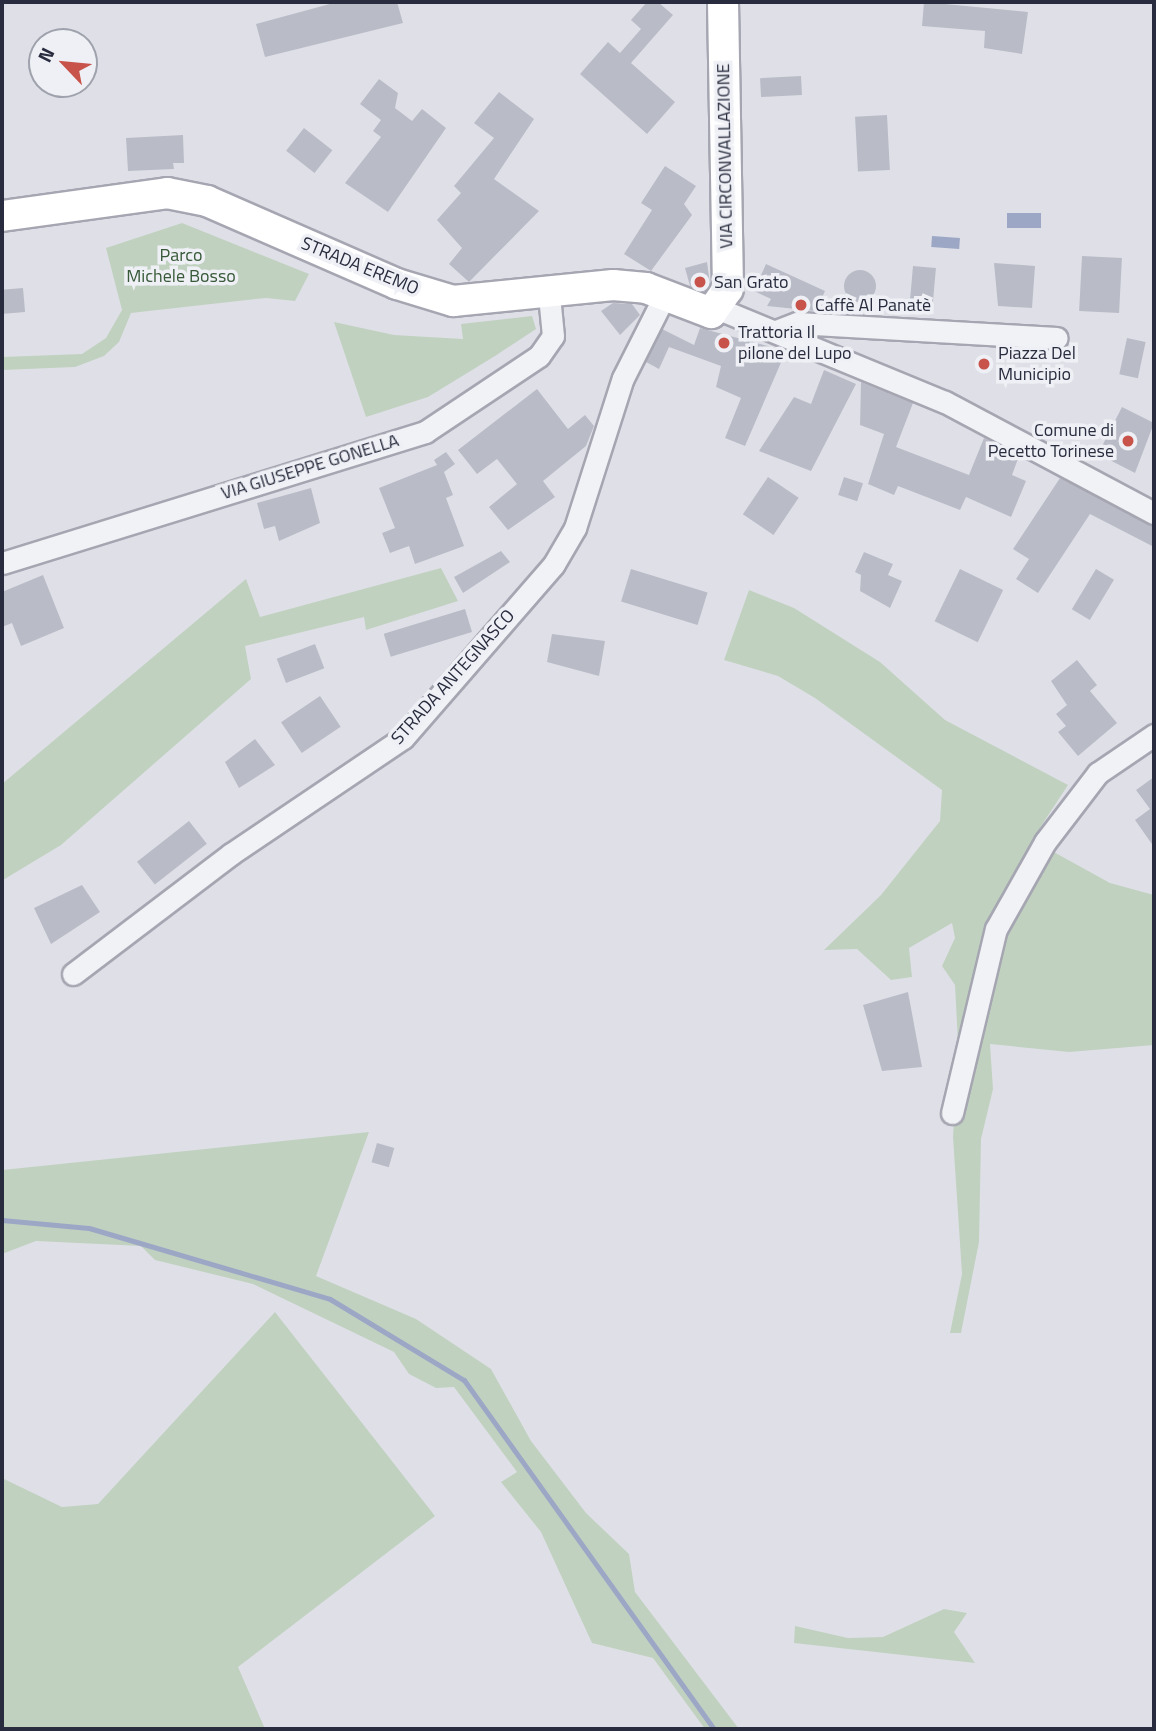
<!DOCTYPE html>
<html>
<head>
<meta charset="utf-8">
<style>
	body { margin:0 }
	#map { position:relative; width:1156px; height:1731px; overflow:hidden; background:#dfe0e7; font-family:"Titillium Web",sans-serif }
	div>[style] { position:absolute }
	.green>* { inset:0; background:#c1d1c0 }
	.water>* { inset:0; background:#9ca7c6; transform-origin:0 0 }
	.stream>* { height:5px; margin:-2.5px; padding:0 2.5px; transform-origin:2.5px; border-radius:2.5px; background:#9ca7c6 }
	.building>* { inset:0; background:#b9bbc7; transform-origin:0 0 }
	.round { border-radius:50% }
	.roads { filter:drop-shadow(2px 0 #a5a6b1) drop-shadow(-2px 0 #a5a6b1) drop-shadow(0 2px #a5a6b1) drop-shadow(0 -2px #a5a6b1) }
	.street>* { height:21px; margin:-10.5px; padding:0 10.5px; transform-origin:10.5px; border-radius:10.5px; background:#f1f2f6 }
	.secondary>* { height:30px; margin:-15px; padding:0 15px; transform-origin:15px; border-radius:15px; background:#fff }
	.dots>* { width:19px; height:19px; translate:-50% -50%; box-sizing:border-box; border:4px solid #eef0f5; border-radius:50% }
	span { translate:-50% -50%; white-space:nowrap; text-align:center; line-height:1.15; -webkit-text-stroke:7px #eef0f5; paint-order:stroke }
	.street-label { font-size:18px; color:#292c3e }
	.park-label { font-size:18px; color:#375938 }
	.poi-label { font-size:18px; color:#292c3e }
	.left { translate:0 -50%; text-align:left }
	.right { translate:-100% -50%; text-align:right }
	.frame { position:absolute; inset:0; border:4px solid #292c3e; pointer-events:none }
	.north { position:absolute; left:28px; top:28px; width:70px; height:70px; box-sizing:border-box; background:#eef0f5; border:2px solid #9fa2ac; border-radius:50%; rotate:296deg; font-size:19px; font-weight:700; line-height:28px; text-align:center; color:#292c3e }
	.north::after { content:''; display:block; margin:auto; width:24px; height:32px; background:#c7534a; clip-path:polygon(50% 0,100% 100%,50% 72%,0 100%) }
</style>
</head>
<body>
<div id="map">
	<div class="green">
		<i style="clip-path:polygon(182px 223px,309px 274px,295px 301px,266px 298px,131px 313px,119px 342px,104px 356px,75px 367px,2px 370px,2px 357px,82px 354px,106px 338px,122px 310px,106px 248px)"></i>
		<i style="clip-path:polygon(532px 316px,536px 329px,495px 356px,428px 397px,366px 417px,334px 322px,394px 335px,463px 339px,461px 324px)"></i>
		<i style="clip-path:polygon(441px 568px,458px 601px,366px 630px,364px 617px,245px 646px,251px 679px,61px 845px,3px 880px,2px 784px,246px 579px,260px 617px)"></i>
		<i style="clip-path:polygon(749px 590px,794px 608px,880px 662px,945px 720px,1068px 785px,1032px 840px,1110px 883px,1154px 895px,1154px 1045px,1069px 1052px,990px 1044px,993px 1089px,981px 1139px,979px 1242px,961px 1333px,950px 1333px,962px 1274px,953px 1137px,958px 1043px,955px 985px,942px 966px,955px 938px,952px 923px,909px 948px,912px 977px,891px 980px,857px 949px,824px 950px,881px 895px,940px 821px,942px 790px,815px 698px,778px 676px,724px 660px)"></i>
		<i style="clip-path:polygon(369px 1132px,316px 1276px,416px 1319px,491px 1369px,531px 1441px,586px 1513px,629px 1554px,635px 1592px,739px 1729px,705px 1729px,653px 1658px,592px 1643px,541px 1532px,501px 1482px,517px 1472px,454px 1387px,436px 1388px,409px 1374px,394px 1352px,253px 1284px,155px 1260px,141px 1246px,36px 1241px,2px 1254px,2px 1170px)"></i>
		<i style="clip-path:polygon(275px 1312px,435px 1516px,238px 1667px,265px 1729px,2px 1729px,2px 1478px,62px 1507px,98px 1504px)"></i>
		<i style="clip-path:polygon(944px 1609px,967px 1613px,954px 1632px,975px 1663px,794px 1643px,795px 1626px,848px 1638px,883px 1637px)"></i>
	</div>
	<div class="water">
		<i style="left:1007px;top:213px;width:34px;height:15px"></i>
		<i style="left:932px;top:236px;width:28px;height:11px;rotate:4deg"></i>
	</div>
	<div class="stream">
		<i style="left:2px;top:1220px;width:87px;rotate:5.3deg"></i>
		<i style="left:89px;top:1228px;width:251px;rotate:16.4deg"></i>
		<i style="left:330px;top:1299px;width:157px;rotate:31.2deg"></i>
		<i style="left:464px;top:1380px;width:429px;rotate:54.4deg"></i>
	</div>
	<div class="building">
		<i style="clip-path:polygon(337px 2px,397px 2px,403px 23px,265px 57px,256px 24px)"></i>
		<i style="clip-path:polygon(647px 2px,658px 2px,673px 15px,631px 63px,675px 102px,647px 134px,580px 74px,608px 42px,620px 53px,641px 29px,631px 20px)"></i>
		<i style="clip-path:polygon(924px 2px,1028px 12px,1022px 54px,984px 48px,985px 31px,922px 26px)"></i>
		<i style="left:801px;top:76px;width:19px;height:41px;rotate:87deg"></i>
		<i style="clip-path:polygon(379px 79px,398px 93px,395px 108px,412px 121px,422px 109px,446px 128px,388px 212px,345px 183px,381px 137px,373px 131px,381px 120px,360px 104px)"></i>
		<i style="clip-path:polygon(499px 92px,534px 119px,494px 179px,539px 211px,469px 282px,449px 264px,462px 248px,437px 220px,461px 193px,454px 186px,494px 138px,474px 123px)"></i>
		<i style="left:887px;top:115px;width:55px;height:32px;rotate:87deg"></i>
		<i style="left:304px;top:128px;width:36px;height:29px;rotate:38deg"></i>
		<i style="clip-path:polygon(183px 135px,184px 163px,173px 163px,174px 169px,128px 171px,126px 138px)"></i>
		<i style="clip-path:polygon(665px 166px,696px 186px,684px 204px,692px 215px,651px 271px,624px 254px,652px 210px,641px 203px)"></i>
		<i style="left:1082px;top:256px;width:40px;height:55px;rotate:3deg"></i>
		<i style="clip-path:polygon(707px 262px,710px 284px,705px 292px,690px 286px,685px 268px)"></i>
		<i style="clip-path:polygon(994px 263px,1035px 266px,1032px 308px,998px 306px)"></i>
		<i style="clip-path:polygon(766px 264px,825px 291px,816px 311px,767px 306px,771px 299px,754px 291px)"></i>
		<i style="left:913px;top:266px;width:23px;height:38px;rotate:5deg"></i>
		<i class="round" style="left:844px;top:270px;width:32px;height:32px"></i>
		<i style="left:23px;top:288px;width:24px;height:21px;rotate:85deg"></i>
		<i style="clip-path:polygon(613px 303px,632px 304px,640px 315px,620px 335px,601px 311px)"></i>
		<i style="clip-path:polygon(700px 328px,786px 351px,745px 446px,725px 438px,741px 398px,716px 387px,721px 366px,669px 347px,659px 369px,646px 362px,662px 329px,694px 345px)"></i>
		<i style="left:1127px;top:338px;width:19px;height:37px;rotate:12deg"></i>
		<i style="clip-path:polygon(824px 370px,856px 384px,811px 471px,759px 451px,794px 397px,811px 404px)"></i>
		<i style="clip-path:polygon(861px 382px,913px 403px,896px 447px,969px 475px,984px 438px,1019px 456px,1012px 475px,1026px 481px,1011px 517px,966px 497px,960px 510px,898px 486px,894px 495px,868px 484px,884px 434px,860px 425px)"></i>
		<i style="clip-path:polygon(537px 389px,568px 429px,585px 415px,594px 426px,586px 446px,543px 481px,555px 497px,508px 530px,489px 507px,517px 484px,497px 459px,477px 474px,458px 450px)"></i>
		<i style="clip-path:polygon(1122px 407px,1154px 423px,1135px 473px,1098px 454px)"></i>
		<i style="clip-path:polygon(446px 452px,455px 464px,444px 472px,453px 495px,446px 498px,464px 546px,415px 564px,409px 546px,390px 553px,382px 533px,395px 528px,379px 488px,437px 465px,434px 460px)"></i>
		<i style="left:768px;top:477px;width:37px;height:45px;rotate:34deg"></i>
		<i style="left:844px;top:477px;width:20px;height:19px;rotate:18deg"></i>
		<i style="clip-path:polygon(1060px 478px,1154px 526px,1154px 547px,1090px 514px,1038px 593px,1016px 579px,1029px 559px,1013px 549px)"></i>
		<i style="clip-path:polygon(311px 488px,320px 523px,279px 541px,275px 526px,264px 529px,257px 503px)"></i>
		<i style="clip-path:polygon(501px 551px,510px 562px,463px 593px,454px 577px)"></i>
		<i style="clip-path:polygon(864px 552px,893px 564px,888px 575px,902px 581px,890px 608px,860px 591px,861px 575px,855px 572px)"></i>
		<i style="left:631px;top:569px;width:80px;height:34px;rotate:17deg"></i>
		<i style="left:960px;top:569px;width:48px;height:58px;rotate:26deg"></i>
		<i style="left:1096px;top:569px;width:21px;height:47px;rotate:31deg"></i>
		<i style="clip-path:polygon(43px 575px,64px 628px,21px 646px,12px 623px,2px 627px,2px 592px)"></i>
		<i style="left:465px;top:609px;width:24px;height:85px;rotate:73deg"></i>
		<i style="clip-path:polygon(552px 634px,605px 641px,599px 676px,547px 662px)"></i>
		<i style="left:315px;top:644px;width:26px;height:41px;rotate:69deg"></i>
		<i style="clip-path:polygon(1077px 660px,1097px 685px,1090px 691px,1117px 723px,1078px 756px,1058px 732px,1066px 726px,1056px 714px,1067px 705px,1051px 681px)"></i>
		<i style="left:320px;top:696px;width:37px;height:47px;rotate:56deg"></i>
		<i style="clip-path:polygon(255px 739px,275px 765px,239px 788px,225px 762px)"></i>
		<i style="clip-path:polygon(1154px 777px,1154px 847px,1135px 820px,1150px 809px,1136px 790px)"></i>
		<i style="left:189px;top:821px;width:29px;height:66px;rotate:52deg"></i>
		<i style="clip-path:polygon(82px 885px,100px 912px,51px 944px,34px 908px)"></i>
		<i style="clip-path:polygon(908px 992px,922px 1067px,882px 1071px,863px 1005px)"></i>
		<i style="left:377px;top:1143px;width:18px;height:20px;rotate:16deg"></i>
	</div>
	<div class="roads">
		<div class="street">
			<i style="left:719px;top:309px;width:244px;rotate:22.4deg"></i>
			<i style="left:945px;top:402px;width:237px;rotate:28deg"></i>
			<i style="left:776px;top:331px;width:22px;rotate:-21deg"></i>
			<i style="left:797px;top:323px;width:260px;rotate:3.3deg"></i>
			<i style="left:2px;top:563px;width:443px;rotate:-17.2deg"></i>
			<i style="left:425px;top:432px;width:137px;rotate:-33.7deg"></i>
			<i style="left:539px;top:356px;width:24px;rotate:-55deg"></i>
			<i style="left:553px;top:336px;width:41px;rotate:-95.6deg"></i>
			<i style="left:73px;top:974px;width:198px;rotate:-37.2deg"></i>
			<i style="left:231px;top:854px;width:207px;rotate:-34deg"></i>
			<i style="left:403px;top:738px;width:230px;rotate:-49deg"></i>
			<i style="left:554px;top:564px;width:42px;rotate:-59.7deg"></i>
			<i style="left:575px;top:528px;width:157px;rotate:-72.3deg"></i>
			<i style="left:623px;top:378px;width:93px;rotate:-63.2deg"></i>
			<i style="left:952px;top:1113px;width:189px;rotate:-76.6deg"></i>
			<i style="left:996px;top:929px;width:100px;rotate:-60.6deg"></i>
			<i style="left:1045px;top:842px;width:87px;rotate:-52.5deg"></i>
			<i style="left:1098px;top:773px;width:68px;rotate:-34.2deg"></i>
		</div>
		<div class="secondary">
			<i style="left:2px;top:216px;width:167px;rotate:-7.9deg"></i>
			<i style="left:167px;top:193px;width:41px;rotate:11.3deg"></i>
			<i style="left:207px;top:201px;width:207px;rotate:23.6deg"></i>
			<i style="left:397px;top:284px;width:59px;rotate:16.9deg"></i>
			<i style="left:453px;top:301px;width:161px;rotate:-5.7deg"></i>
			<i style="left:613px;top:285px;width:33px;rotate:5deg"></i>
			<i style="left:646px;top:288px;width:70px;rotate:21deg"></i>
			<i style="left:711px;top:313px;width:29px;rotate:-55deg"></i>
			<i style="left:728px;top:289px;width:287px;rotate:-91deg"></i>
		</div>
	</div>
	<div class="dots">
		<i style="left:700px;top:282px;background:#c7534a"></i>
		<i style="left:801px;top:305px;background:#c7534a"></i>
		<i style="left:724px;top:343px;background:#c7534a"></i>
		<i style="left:984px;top:364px;background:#c7534a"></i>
		<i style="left:1128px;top:441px;background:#c7534a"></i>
	</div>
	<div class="street-label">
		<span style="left:725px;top:156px;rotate:-91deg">VIA CIRCONVALLAZIONE</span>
		<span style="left:360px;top:266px;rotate:22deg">STRADA EREMO</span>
		<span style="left:310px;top:467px;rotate:-17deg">VIA GIUSEPPE GONELLA</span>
		<span style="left:453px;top:677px;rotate:-48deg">STRADA ANTEGNASCO</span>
	</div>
	<div class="park-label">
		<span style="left:181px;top:266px">Parco<br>Michele Bosso</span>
	</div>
	<div class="poi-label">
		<span class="left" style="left:714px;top:282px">San Grato</span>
		<span class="left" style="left:815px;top:305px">Caffè Al Panatè</span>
		<span class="left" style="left:738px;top:343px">Trattoria Il<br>pilone del Lupo</span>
		<span class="left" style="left:998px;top:364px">Piazza Del<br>Municipio</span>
		<span class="right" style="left:1114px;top:441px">Comune di<br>Pecetto Torinese</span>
	</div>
	<div class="frame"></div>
	<div class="north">N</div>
</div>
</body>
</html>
